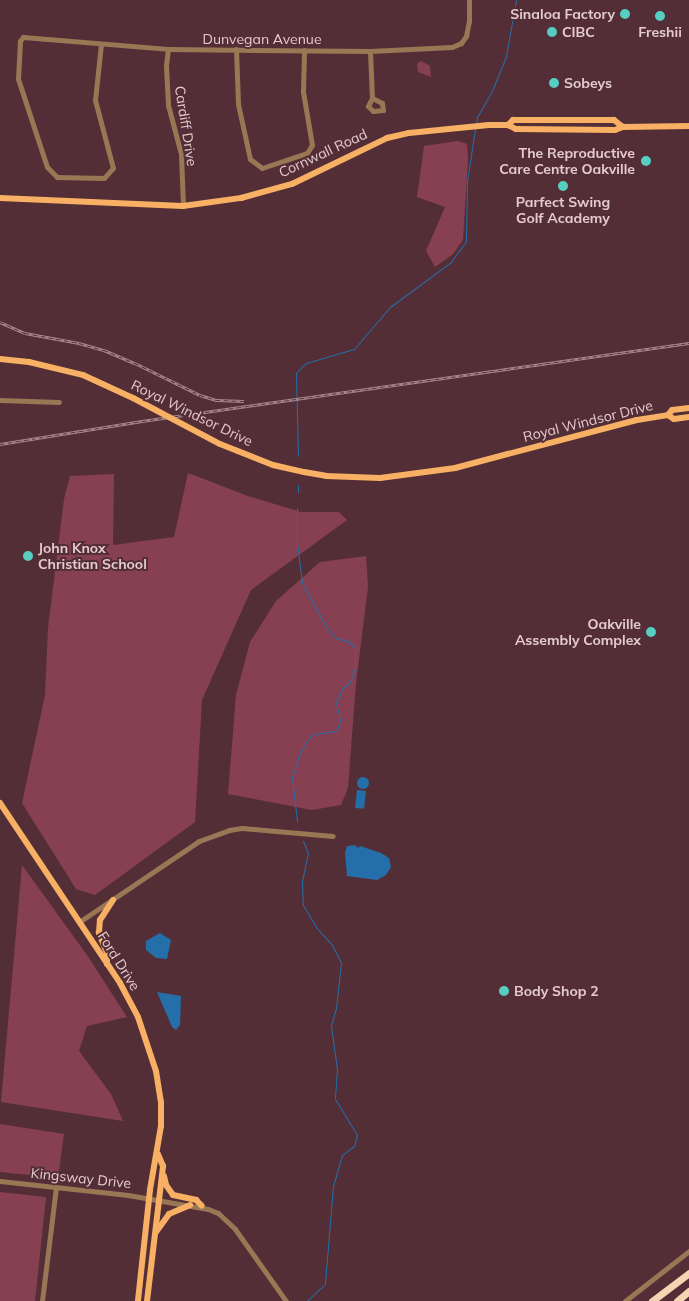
<!DOCTYPE html>
<html>
<head>
<meta charset="utf-8">
<style>
	body { margin:0 }
	#map { position:relative; width:689px; height:1301px; overflow:hidden; background:#542e36; font-family:Mulish,sans-serif }
	div>[style] { position:absolute }
	.green>* { inset:0; background:#874051 }
	.water>* { inset:0; background:#246faa; transform-origin:0 0 }
	.round { border-radius:50% }
	.stream>* { height:1px; margin:-0.5px; padding:0 0.5px; transform-origin:0.5px; border-radius:0.5px; background:#246faa }
	.minor>* { height:5px; margin:-2.5px; padding:0 2.5px; transform-origin:2.5px; border-radius:2.5px; background:#997754 }
	.major>* { height:6px; margin:-3px; padding:0 3px; transform-origin:3px; border-radius:3px; background:#f7b064 }
	.highway>* { height:7px; margin:-3.5px; padding:0 3.5px; transform-origin:3.5px; border-radius:3.5px; background:#f6d4b2 }
	.rail>* { height:3px; margin-top:-1.5px; transform-origin:0; background:repeating-linear-gradient(90deg,#542e36 0 4px,#a88a8f 0 8px); box-sizing:border-box; border-block:1px solid #a88a8f }
	.major-bridge>* { height:6px; margin:-3px; padding:0 3px; transform-origin:3px; border-radius:3px; background:#f7b064 }
	.dots>* { width:14px; height:14px; translate:-50% -50%; box-sizing:border-box; border:2px solid #542e36; border-radius:50% }
	span { translate:-50% -50%; white-space:nowrap; text-align:center; line-height:1.15; -webkit-text-stroke:4px #542e36; paint-order:stroke }
	.poi-label { font-size:14px; color:#e4cbcf; font-weight:700 }
	.right { translate:-100% -50%; text-align:right }
	.left { translate:0 -50%; text-align:left }
	.street-label { font-size:14px; color:#e4cbcf }
</style>
</head>
<body>
<div id="map">
	<div class="green">
		<i style="clip-path:polygon(421px 61px,430px 66px,431px 77px,418px 72px,417px 64px)"></i>
		<i style="clip-path:polygon(458px 141px,467px 144px,468px 159px,463px 240px,453px 254px,435px 267px,426px 251px,445px 207px,417px 197px,424px 146px)"></i>
		<i style="clip-path:polygon(188px 473px,248px 496px,301px 512px,339px 512px,347px 520px,251px 590px,202px 700px,195px 822px,95px 895px,76px 889px,22px 803px,45px 695px,48px 628px,64px 499px,70px 476px,114px 474px,113px 545px,174px 537px)"></i>
		<i style="clip-path:polygon(366px 556px,368px 587px,356px 683px,348px 788px,341px 805px,312px 810px,228px 794px,236px 695px,250px 642px,276px 601px,320px 562px)"></i>
		<i style="clip-path:polygon(22px 865px,87px 955px,127px 1017px,87px 1026px,79px 1051px,111px 1094px,123px 1121px,1px 1102px)"></i>
		<i style="clip-path:polygon(0 1124px,64px 1134px,58px 1178px,0 1172px)"></i>
		<i style="clip-path:polygon(0 1192px,46px 1197px,35px 1301px,0 1301px)"></i>
	</div>
	<div class="water">
		<i class="round" style="left:357px;top:777px;width:12px;height:12px"></i>
		<i style="left:357px;top:790px;width:9px;height:18px;rotate:6deg"></i>
		<i style="clip-path:polygon(355px 845px,358px 848px,360px 846px,381px 853px,389px 858px,391px 867px,386px 875px,377px 880px,347px 876px,345px 853px,347px 846px)"></i>
		<i style="clip-path:polygon(160px 933px,171px 940px,167px 959px,156px 958px,146px 950px,146px 941px)"></i>
		<i style="clip-path:polygon(157px 992px,181px 996px,180px 1025px,176px 1030px,172px 1027px)"></i>
	</div>
	<div class="stream">
		<i style="left:476px;top:125px;width:8px;rotate:-83deg"></i>
		<i style="left:477px;top:117px;width:30px;rotate:-60deg"></i>
		<i style="left:492px;top:91px;width:38px;rotate:-68deg"></i>
		<i style="left:506px;top:56px;width:57px;rotate:-79.9deg"></i>
		<i style="left:298px;top:456px;width:83px;rotate:-91.4deg"></i>
		<i style="left:296px;top:373px;width:14px;rotate:-45deg"></i>
		<i style="left:306px;top:363px;width:50px;rotate:-16.3deg"></i>
		<i style="left:354px;top:349px;width:55px;rotate:-49.4deg"></i>
		<i style="left:390px;top:307px;width:76px;rotate:-36.4deg"></i>
		<i style="left:451px;top:262px;width:26px;rotate:-54deg"></i>
		<i style="left:466px;top:241px;width:60px;rotate:-89deg"></i>
		<i style="left:467px;top:181px;width:53px;rotate:-81.3deg"></i>
		<i style="left:298px;top:492px;width:7px;rotate:-90deg"></i>
		<i style="left:297px;top:822px;width:45px;rotate:-96.3deg"></i>
		<i style="left:292px;top:777px;width:20px;rotate:-72deg"></i>
		<i style="left:298px;top:758px;width:18px;rotate:-63deg"></i>
		<i style="left:306px;top:742px;width:11px;rotate:-49deg"></i>
		<i style="left:313px;top:734px;width:24px;rotate:-7deg"></i>
		<i style="left:337px;top:731px;width:11px;rotate:-75deg"></i>
		<i style="left:340px;top:720px;width:17px;rotate:-103deg"></i>
		<i style="left:336px;top:703px;width:15px;rotate:-67deg"></i>
		<i style="left:342px;top:689px;width:11px;rotate:-41deg"></i>
		<i style="left:350px;top:682px;width:15px;rotate:-70deg"></i>
		<i style="left:355px;top:668px;width:21px;rotate:-90deg"></i>
		<i style="left:355px;top:647px;width:10px;rotate:-143deg"></i>
		<i style="left:347px;top:641px;width:11px;rotate:-165deg"></i>
		<i style="left:336px;top:638px;width:11px;rotate:-135deg"></i>
		<i style="left:328px;top:630px;width:54px;rotate:-119deg"></i>
		<i style="left:302px;top:583px;width:38px;rotate:-97deg"></i>
		<i style="left:297px;top:545px;width:37px;rotate:-90deg"></i>
		<i style="left:303px;top:841px;width:13px;rotate:67deg"></i>
		<i style="left:308px;top:853px;width:30px;rotate:102deg"></i>
		<i style="left:302px;top:882px;width:23px;rotate:88deg"></i>
		<i style="left:303px;top:905px;width:26px;rotate:59deg"></i>
		<i style="left:316px;top:927px;width:24px;rotate:48deg"></i>
		<i style="left:332px;top:945px;width:20px;rotate:63deg"></i>
		<i style="left:341px;top:963px;width:45px;rotate:96.3deg"></i>
		<i style="left:336px;top:1008px;width:19px;rotate:106deg"></i>
		<i style="left:331px;top:1026px;width:43px;rotate:82.1deg"></i>
		<i style="left:337px;top:1069px;width:30px;rotate:94deg"></i>
		<i style="left:335px;top:1099px;width:42px;rotate:58.6deg"></i>
		<i style="left:357px;top:1135px;width:11px;rotate:105deg"></i>
		<i style="left:354px;top:1146px;width:15px;rotate:143deg"></i>
		<i style="left:342px;top:1155px;width:32px;rotate:106deg"></i>
		<i style="left:333px;top:1186px;width:98px;rotate:94.7deg"></i>
		<i style="left:325px;top:1284px;width:25px;rotate:137deg"></i>
	</div>
	<div class="minor">
		<i style="left:101px;top:44px;width:56px;rotate:96.1deg"></i>
		<i style="left:95px;top:100px;width:70px;rotate:75.2deg"></i>
		<i style="left:113px;top:168px;width:13px;rotate:132deg"></i>
		<i style="left:104px;top:178px;width:47px;rotate:-178.8deg"></i>
		<i style="left:57px;top:177px;width:14px;rotate:-135deg"></i>
		<i style="left:47px;top:167px;width:93px;rotate:-108.2deg"></i>
		<i style="left:18px;top:79px;width:38px;rotate:-87deg"></i>
		<i style="left:20px;top:41px;width:5px;rotate:-53deg"></i>
		<i style="left:23px;top:37px;width:145px;rotate:4.7deg"></i>
		<i style="left:168px;top:49px;width:202px;rotate:0.6deg"></i>
		<i style="left:370px;top:51px;width:82px;rotate:-2.8deg"></i>
		<i style="left:452px;top:47px;width:10px;rotate:-24deg"></i>
		<i style="left:461px;top:43px;width:9px;rotate:-54deg"></i>
		<i style="left:466px;top:36px;width:15px;rotate:-79deg"></i>
		<i style="left:469px;top:21px;width:21px;rotate:-90deg"></i>
		<i style="left:168px;top:49px;width:17px;rotate:97deg"></i>
		<i style="left:166px;top:66px;width:39px;rotate:87deg"></i>
		<i style="left:168px;top:105px;width:51px;rotate:75.1deg"></i>
		<i style="left:181px;top:154px;width:52px;rotate:87.8deg"></i>
		<i style="left:236px;top:49px;width:55px;rotate:87.9deg"></i>
		<i style="left:238px;top:104px;width:56px;rotate:77.7deg"></i>
		<i style="left:250px;top:159px;width:15px;rotate:37deg"></i>
		<i style="left:262px;top:168px;width:47px;rotate:-18.4deg"></i>
		<i style="left:307px;top:153px;width:9px;rotate:-58deg"></i>
		<i style="left:312px;top:145px;width:54px;rotate:-99.6deg"></i>
		<i style="left:303px;top:92px;width:42px;rotate:-88.6deg"></i>
		<i style="left:370px;top:51px;width:47px;rotate:87.6deg"></i>
		<i style="left:372px;top:98px;width:9px;rotate:117deg"></i>
		<i style="left:368px;top:106px;width:7px;rotate:45deg"></i>
		<i style="left:373px;top:111px;width:10px;rotate:-6deg"></i>
		<i style="left:383px;top:110px;width:7px;rotate:-98deg"></i>
		<i style="left:382px;top:103px;width:11px;rotate:-153deg"></i>
		<i style="left:0;top:400px;width:59px;rotate:1.9deg"></i>
		<i style="left:79px;top:922px;width:145px;rotate:-34deg"></i>
		<i style="left:199px;top:841px;width:32px;rotate:-20deg"></i>
		<i style="left:229px;top:830px;width:13px;rotate:-9deg"></i>
		<i style="left:242px;top:828px;width:91px;rotate:5deg"></i>
		<i style="left:0;top:1181px;width:129px;rotate:6.2deg"></i>
		<i style="left:128px;top:1195px;width:81px;rotate:9.9deg"></i>
		<i style="left:208px;top:1209px;width:11px;rotate:22deg"></i>
		<i style="left:218px;top:1213px;width:23px;rotate:43deg"></i>
		<i style="left:235px;top:1229px;width:88px;rotate:54.7deg"></i>
		<i style="left:42px;top:1301px;width:115px;rotate:-83deg"></i>
		<i style="left:625px;top:1301px;width:81px;rotate:-38deg"></i>
	</div>
	<div class="major">
		<i style="left:508px;top:125px;width:7px;rotate:-45deg"></i>
		<i style="left:513px;top:120px;width:101px"></i>
		<i style="left:614px;top:120px;width:11px;rotate:38deg"></i>
		<i style="left:0;top:198px;width:183px;rotate:2.5deg"></i>
		<i style="left:183px;top:206px;width:59px;rotate:-7.9deg"></i>
		<i style="left:241px;top:198px;width:53px;rotate:-15.4deg"></i>
		<i style="left:292px;top:184px;width:106px;rotate:-25.8deg"></i>
		<i style="left:387px;top:138px;width:23px;rotate:-13deg"></i>
		<i style="left:409px;top:133px;width:80px;rotate:-5.7deg"></i>
		<i style="left:489px;top:125px;width:19px"></i>
		<i style="left:508px;top:125px;width:9px;rotate:27deg"></i>
		<i style="left:516px;top:129px;width:99px;rotate:0.6deg"></i>
		<i style="left:615px;top:130px;width:9px;rotate:-21deg"></i>
		<i style="left:623px;top:127px;width:66px;rotate:-0.9deg"></i>
		<i style="left:0;top:359px;width:29px;rotate:6deg"></i>
		<i style="left:29px;top:362px;width:56px;rotate:13.5deg"></i>
		<i style="left:83px;top:375px;width:55px;rotate:24.7deg"></i>
		<i style="left:668px;top:415px;width:6px;rotate:-51deg"></i>
		<i style="left:672px;top:410px;width:17px;rotate:-7deg"></i>
		<i style="left:220px;top:444px;width:57px;rotate:21.6deg"></i>
		<i style="left:273px;top:465px;width:32px;rotate:13deg"></i>
		<i style="left:304px;top:472px;width:22px;rotate:10deg"></i>
		<i style="left:326px;top:476px;width:54px;rotate:2.1deg"></i>
		<i style="left:380px;top:478px;width:76px;rotate:-7.6deg"></i>
		<i style="left:455px;top:468px;width:188px;rotate:-14.8deg"></i>
		<i style="left:637px;top:420px;width:31px;rotate:-9deg"></i>
		<i style="left:668px;top:415px;width:7px;rotate:34deg"></i>
		<i style="left:674px;top:419px;width:15px;rotate:-8deg"></i>
		<i style="left:0;top:803px;width:216px;rotate:56.3deg"></i>
		<i style="left:120px;top:983px;width:38px;rotate:62deg"></i>
		<i style="left:138px;top:1017px;width:57px;rotate:71.6deg"></i>
		<i style="left:156px;top:1071px;width:31px;rotate:81deg"></i>
		<i style="left:161px;top:1102px;width:24px;rotate:90deg"></i>
		<i style="left:161px;top:1126px;width:65px;rotate:99.8deg"></i>
		<i style="left:150px;top:1190px;width:112px;rotate:96.2deg"></i>
		<i style="left:107px;top:964px;width:11px;rotate:-90deg"></i>
		<i style="left:107px;top:953px;width:22px;rotate:-112deg"></i>
		<i style="left:99px;top:933px;width:13px;rotate:-86deg"></i>
		<i style="left:100px;top:920px;width:24px;rotate:-57deg"></i>
		<i style="left:164px;top:1176px;width:9px;rotate:77deg"></i>
		<i style="left:166px;top:1185px;width:12px;rotate:55deg"></i>
		<i style="left:173px;top:1195px;width:24px;rotate:12deg"></i>
		<i style="left:196px;top:1200px;width:8px;rotate:45deg"></i>
		<i style="left:156px;top:1232px;width:22px;rotate:-54deg"></i>
		<i style="left:169px;top:1214px;width:23px;rotate:-23deg"></i>
		<i style="left:147px;top:1301px;width:136px;rotate:-83.2deg"></i>
		<i style="left:163px;top:1166px;width:13px;rotate:-113deg"></i>
	</div>
	<div class="highway">
		<i style="left:652px;top:1301px;width:46px;rotate:-37.1deg"></i>
		<i style="left:677px;top:1301px;width:16px;rotate:-40deg"></i>
	</div>
	<div class="rail">
		<i style="left:0;top:322px;width:27px;rotate:24deg"></i>
		<i style="left:25px;top:333px;width:55px;rotate:10.5deg"></i>
		<i style="left:79px;top:343px;width:26px;rotate:16deg"></i>
		<i style="left:104px;top:350px;width:34px;rotate:23deg"></i>
		<i style="left:135px;top:363px;width:72px;rotate:26.2deg"></i>
		<i style="left:200px;top:395px;width:17px;rotate:17deg"></i>
		<i style="left:216px;top:400px;width:28px;rotate:2deg"></i>
		<i style="left:0;top:444px;width:144px;rotate:-9.2deg"></i>
		<i style="left:142px;top:421px;width:553px;rotate:-8.12deg"></i>
	</div>
	<div class="major-bridge">
		<i style="left:133px;top:398px;width:98px;rotate:27.9deg"></i>
	</div>
	<div class="dots">
		<i style="left:625px;top:14px;background:#57cec2"></i>
		<i style="left:660px;top:16px;background:#57cec2"></i>
		<i style="left:552px;top:32px;background:#57cec2"></i>
		<i style="left:554px;top:83px;background:#57cec2"></i>
		<i style="left:646px;top:161px;background:#57cec2"></i>
		<i style="left:563px;top:186px;background:#57cec2"></i>
		<i style="left:28px;top:556px;background:#57cec2"></i>
		<i style="left:651px;top:632px;background:#57cec2"></i>
		<i style="left:504px;top:991px;background:#57cec2"></i>
	</div>
	<div class="poi-label">
		<span class="right" style="left:615px;top:14px">Sinaloa Factory</span>
		<span class="left" style="left:562px;top:32px">CIBC</span>
		<span style="left:660px;top:32px">Freshii</span>
		<span class="left" style="left:564px;top:83px">Sobeys</span>
		<span class="right" style="left:635px;top:161px">The Reproductive<br>Care Centre Oakville</span>
		<span style="left:563px;top:210px">Parfect Swing<br>Golf Academy</span>
		<span class="left" style="left:38px;top:556px">John Knox<br>Christian School</span>
		<span class="right" style="left:641px;top:632px">Oakville<br>Assembly Complex</span>
		<span class="left" style="left:514px;top:991px">Body Shop 2</span>
	</div>
	<div class="street-label">
		<span style="left:262px;top:39px">Dunvegan Avenue</span>
		<span style="left:186px;top:126px;rotate:81deg">Cardiff Drive</span>
		<span style="left:323px;top:153px;rotate:-25deg">Cornwall Road</span>
		<span style="left:192px;top:413px;rotate:26deg">Royal Windsor Drive</span>
		<span style="left:588px;top:421px;rotate:-14deg">Royal Windsor Drive</span>
		<span style="left:119px;top:961px;rotate:58deg">Ford Drive</span>
		<span style="left:81px;top:1178px;rotate:6deg">Kingsway Drive</span>
	</div>
</div>
</body>
</html>
